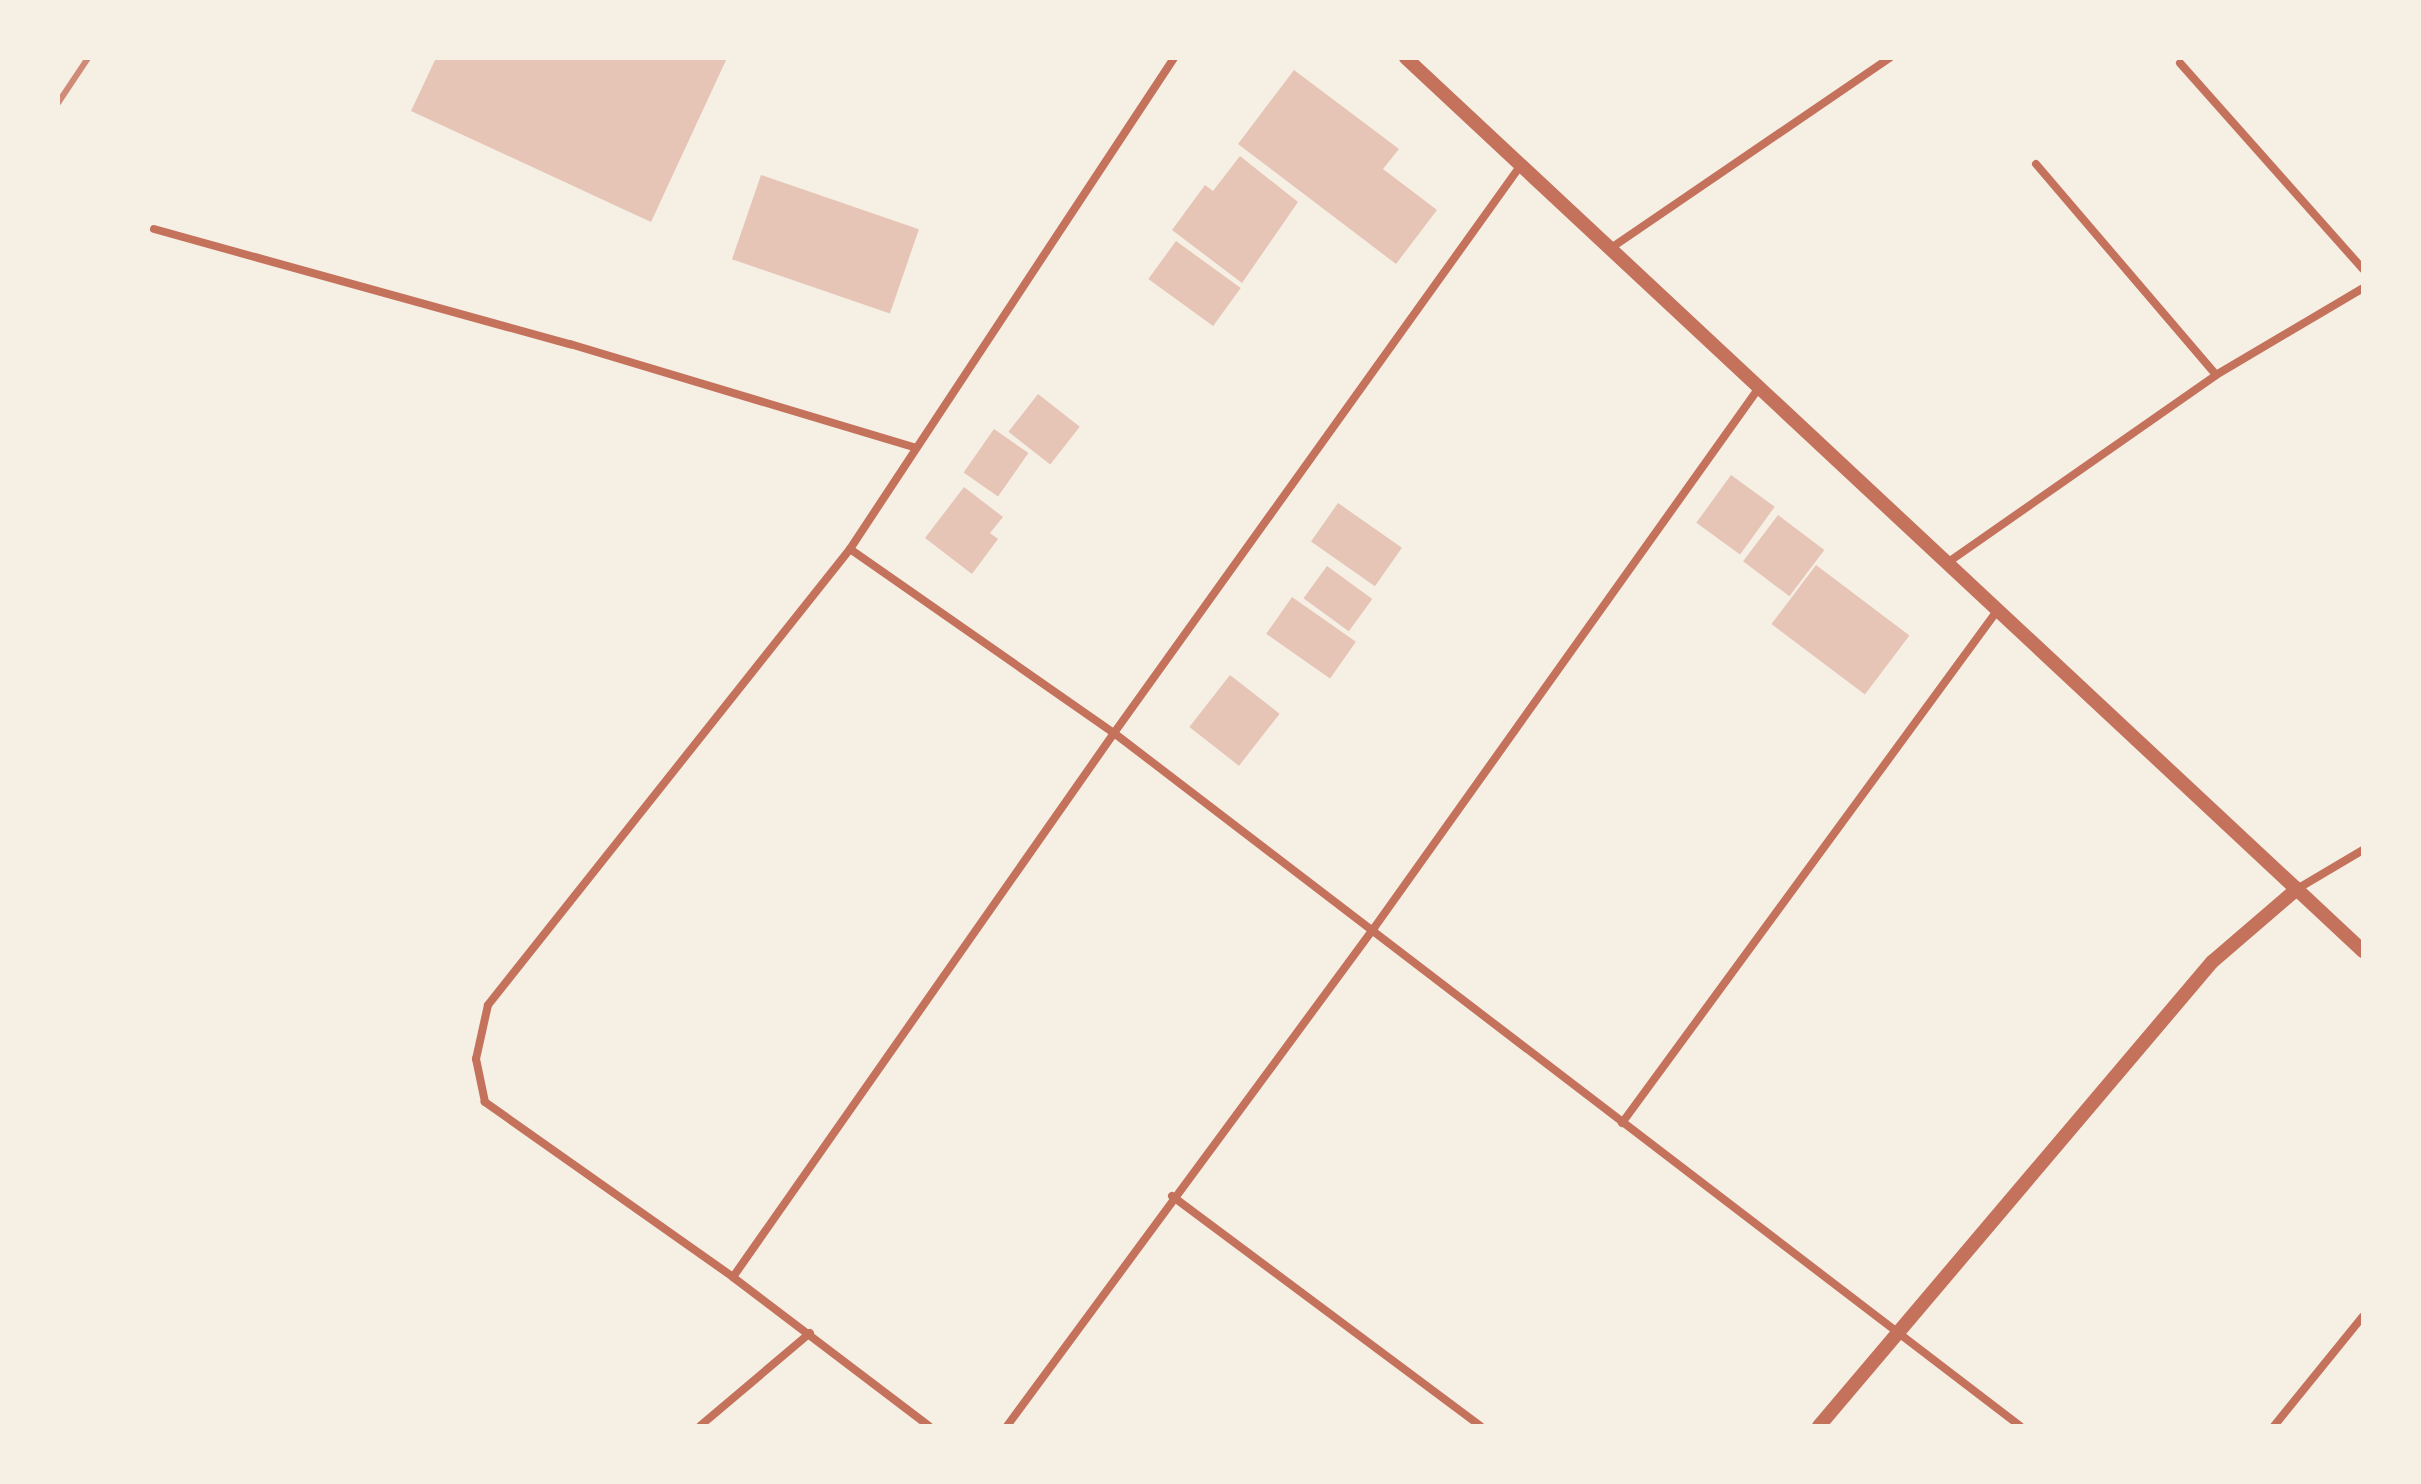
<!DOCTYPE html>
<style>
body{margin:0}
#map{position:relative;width:2421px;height:1484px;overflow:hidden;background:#f6efe4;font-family:"DM Sans",sans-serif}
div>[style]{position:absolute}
.building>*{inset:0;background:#e6c5b7;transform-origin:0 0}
.minor>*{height:8px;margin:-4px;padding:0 4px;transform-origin:4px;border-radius:4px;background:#c5725c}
.tertiary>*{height:14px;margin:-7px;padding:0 7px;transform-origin:7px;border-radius:7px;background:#c5725c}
.rail>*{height:6px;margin:-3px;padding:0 3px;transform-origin:3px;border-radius:3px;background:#cf8b77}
span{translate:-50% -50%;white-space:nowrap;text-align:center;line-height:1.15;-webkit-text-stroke:6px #f6efe4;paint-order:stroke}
.frame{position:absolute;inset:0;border:60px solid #f6efe4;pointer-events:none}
</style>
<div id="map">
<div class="building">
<i style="clip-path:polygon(436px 58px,727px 58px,651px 222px,411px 111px)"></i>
<i style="clip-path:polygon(1294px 70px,1399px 149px,1383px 169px,1437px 210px,1396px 264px,1238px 144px)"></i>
<i style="clip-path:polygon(1240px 156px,1298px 202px,1242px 283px,1172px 230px,1205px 185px,1213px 191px)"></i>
<i style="left:761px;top:175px;width:167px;height:89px;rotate:19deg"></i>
<i style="left:1176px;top:241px;width:80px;height:47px;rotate:36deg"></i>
<i style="left:1038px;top:394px;width:53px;height:48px;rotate:38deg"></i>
<i style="left:994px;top:429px;width:42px;height:53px;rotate:35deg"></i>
<i style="left:1731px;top:475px;width:54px;height:59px;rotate:36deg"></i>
<i style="clip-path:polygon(964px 487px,1003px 517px,990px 533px,998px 539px,972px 574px,925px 538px)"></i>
<i style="left:1338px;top:503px;width:78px;height:47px;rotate:35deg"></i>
<i style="left:1778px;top:515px;width:58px;height:58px;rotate:37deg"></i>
<i style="left:1816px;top:565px;width:117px;height:74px;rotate:37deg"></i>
<i style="left:1327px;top:566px;width:56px;height:40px;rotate:36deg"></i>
<i style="left:1292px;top:597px;width:78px;height:45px;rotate:35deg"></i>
<i style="left:1230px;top:675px;width:63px;height:66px;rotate:38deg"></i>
</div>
<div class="minor">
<i style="left:2180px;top:63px;width:276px;rotate:48.4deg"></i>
<i style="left:2036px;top:164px;width:277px;rotate:49.5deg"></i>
<i style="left:154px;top:229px;width:432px;rotate:15.5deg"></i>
<i style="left:570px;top:344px;width:361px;rotate:16.7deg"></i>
<i style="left:1611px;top:248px;width:338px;rotate:-34.3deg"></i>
<i style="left:850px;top:549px;width:322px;rotate:34.9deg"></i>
<i style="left:1114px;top:733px;width:1141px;rotate:37.41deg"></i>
<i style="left:1947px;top:563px;width:328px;rotate:-34.9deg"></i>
<i style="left:2216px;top:375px;width:171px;rotate:-30.6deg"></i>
<i style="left:2297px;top:889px;width:77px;rotate:-30.6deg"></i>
<i style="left:1622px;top:1123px;width:635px;rotate:-53.78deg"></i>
<i style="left:1172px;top:1196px;width:385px;rotate:36.7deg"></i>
<i style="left:733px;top:1277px;width:664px;rotate:-54.99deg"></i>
<i style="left:1114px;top:733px;width:699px;rotate:-54.38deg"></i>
<i style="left:700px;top:1426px;width:144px;rotate:-40.2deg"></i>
<i style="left:929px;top:1426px;width:246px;rotate:-142.8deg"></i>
<i style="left:733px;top:1277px;width:304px;rotate:-144.8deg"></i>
<i style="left:485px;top:1102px;width:44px;rotate:-101.8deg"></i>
<i style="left:476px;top:1059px;width:55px;rotate:-77.5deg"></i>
<i style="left:488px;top:1005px;width:582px;rotate:-51.56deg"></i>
<i style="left:850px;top:549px;width:588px;rotate:-56.58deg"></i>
<i style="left:1007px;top:1426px;width:619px;rotate:-53.61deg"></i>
<i style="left:1374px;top:928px;width:662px;rotate:-54.53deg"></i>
<i style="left:2274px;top:1426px;width:141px;rotate:-51deg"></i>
</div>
<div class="tertiary">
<i style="left:1406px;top:58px;width:1309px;rotate:43.02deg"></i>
<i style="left:1819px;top:1426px;width:608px;rotate:-49.74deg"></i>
<i style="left:2212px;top:962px;width:112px;rotate:-40.7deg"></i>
</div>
<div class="rail">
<i style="left:58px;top:103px;width:54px;rotate:-56.3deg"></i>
</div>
<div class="frame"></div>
</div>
